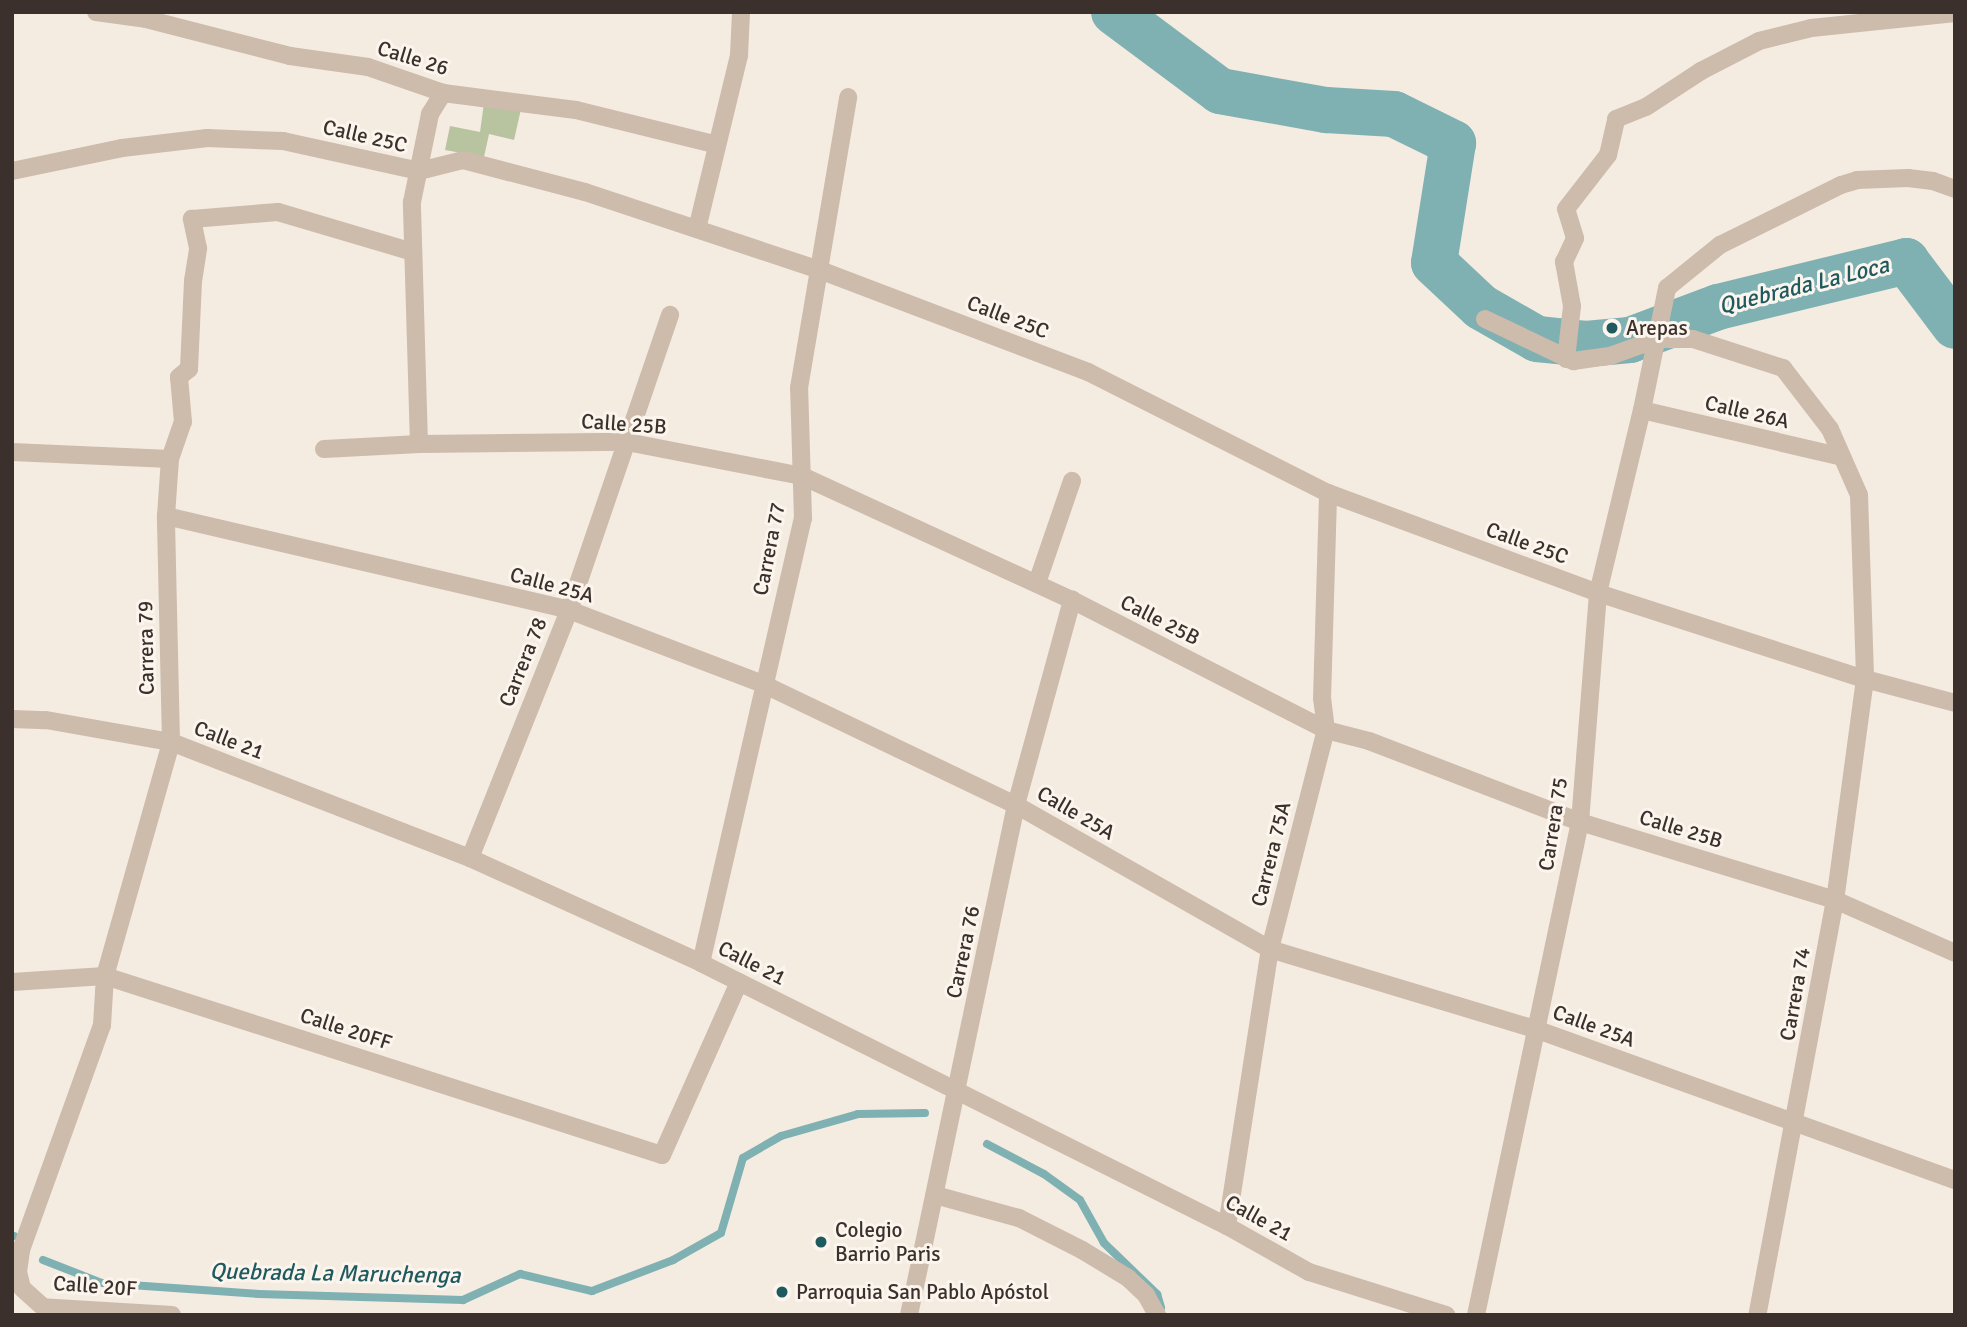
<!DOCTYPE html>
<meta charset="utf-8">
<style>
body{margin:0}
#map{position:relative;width:1967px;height:1327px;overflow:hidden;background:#f4ebe1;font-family:Signika,sans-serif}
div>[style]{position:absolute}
.green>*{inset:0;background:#b8c4a0}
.stream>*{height:8px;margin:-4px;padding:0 4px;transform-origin:4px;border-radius:4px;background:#7fb0b2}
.river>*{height:46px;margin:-23px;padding:0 23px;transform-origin:23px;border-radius:23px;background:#7fb0b2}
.minor>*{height:18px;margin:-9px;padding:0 9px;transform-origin:9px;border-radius:9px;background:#cdbbac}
.dots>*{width:19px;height:19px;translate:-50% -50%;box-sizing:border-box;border:4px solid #fbf5ee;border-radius:50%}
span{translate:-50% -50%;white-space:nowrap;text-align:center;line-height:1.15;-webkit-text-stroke:6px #fbf5ee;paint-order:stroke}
.street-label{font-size:21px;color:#3b302b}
.poi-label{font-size:21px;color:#3b302b}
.left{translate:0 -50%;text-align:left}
.water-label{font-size:23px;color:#1f5a5e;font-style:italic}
.frame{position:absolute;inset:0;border:14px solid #3b302b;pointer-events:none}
</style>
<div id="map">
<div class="green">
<i style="clip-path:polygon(484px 103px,521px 109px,514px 140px,489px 134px,484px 157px,445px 150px,450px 126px,480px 132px)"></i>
</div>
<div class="stream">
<i style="left:987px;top:1144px;width:64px;rotate:27.8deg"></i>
<i style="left:1044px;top:1174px;width:44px;rotate:35.8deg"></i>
<i style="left:1080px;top:1200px;width:49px;rotate:60.8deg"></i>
<i style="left:1104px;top:1243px;width:74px;rotate:43.9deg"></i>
<i style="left:1157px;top:1294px;width:14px;rotate:73deg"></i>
<i style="left:12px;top:1236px;width:2px"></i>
<i style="left:43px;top:1260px;width:63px;rotate:21.3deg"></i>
<i style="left:102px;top:1283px;width:157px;rotate:4deg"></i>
<i style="left:259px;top:1294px;width:204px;rotate:1.7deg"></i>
<i style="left:463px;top:1300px;width:63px;rotate:-24.5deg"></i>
<i style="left:520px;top:1274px;width:74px;rotate:13.3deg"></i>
<i style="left:592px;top:1291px;width:87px;rotate:-20.9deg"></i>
<i style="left:673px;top:1260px;width:55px;rotate:-29.4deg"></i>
<i style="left:721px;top:1233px;width:78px;rotate:-73.7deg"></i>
<i style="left:743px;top:1158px;width:44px;rotate:-30.1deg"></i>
<i style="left:781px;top:1136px;width:80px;rotate:-15.9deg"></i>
<i style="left:858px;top:1114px;width:67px;rotate:-0.9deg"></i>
</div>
<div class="river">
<i style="left:1114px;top:12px;width:132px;rotate:36.7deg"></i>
<i style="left:1220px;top:91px;width:108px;rotate:10.2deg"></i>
<i style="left:1326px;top:110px;width:68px;rotate:3.4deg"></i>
<i style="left:1394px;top:114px;width:66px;rotate:26.2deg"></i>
<i style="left:1453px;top:143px;width:121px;rotate:99deg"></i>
<i style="left:1434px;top:263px;width:64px;rotate:43.1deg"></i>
<i style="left:1481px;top:307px;width:64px;rotate:29.7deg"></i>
<i style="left:1537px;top:339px;width:49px;rotate:5.8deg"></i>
<i style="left:1586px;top:344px;width:44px;rotate:-5.2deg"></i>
<i style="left:1630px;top:340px;width:94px;rotate:-20.6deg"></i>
<i style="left:1718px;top:307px;width:194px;rotate:-13.7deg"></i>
<i style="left:1906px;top:261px;width:81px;rotate:53deg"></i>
</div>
<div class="minor">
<i style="left:96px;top:12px;width:50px;rotate:8deg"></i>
<i style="left:146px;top:19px;width:149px;rotate:14.4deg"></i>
<i style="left:290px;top:56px;width:79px;rotate:8deg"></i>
<i style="left:368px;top:67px;width:79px;rotate:19.1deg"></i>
<i style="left:443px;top:93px;width:134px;rotate:7.3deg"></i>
<i style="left:576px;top:110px;width:145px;rotate:13.9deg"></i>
<i style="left:12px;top:171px;width:112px;rotate:-11.8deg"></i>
<i style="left:122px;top:148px;width:86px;rotate:-6.7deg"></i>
<i style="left:207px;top:138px;width:76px;rotate:2.3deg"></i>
<i style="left:283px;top:141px;width:139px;rotate:12.4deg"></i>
<i style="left:419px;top:171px;width:45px;rotate:-14deg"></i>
<i style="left:463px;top:160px;width:126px;rotate:14.7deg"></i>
<i style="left:585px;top:192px;width:244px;rotate:18.4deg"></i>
<i style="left:817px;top:269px;width:290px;rotate:20.8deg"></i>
<i style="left:1088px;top:372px;width:269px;rotate:26.8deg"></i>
<i style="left:1328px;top:493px;width:288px;rotate:20.3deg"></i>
<i style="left:1598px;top:593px;width:281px;rotate:17.9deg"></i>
<i style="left:1865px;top:679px;width:93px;rotate:14.9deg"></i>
<i style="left:697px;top:229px;width:179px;rotate:-76.4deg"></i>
<i style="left:739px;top:55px;width:43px;rotate:-87.3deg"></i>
<i style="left:1485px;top:319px;width:98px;rotate:25.5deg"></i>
<i style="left:1573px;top:361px;width:37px;rotate:-8deg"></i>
<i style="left:1610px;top:356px;width:50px;rotate:-19.9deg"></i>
<i style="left:1657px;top:339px;width:36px"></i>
<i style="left:1693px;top:339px;width:95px;rotate:17.9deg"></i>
<i style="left:1783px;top:368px;width:77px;rotate:52.4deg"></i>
<i style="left:1830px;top:429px;width:72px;rotate:66.3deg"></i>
<i style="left:1859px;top:495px;width:184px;rotate:88.1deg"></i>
<i style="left:1865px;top:679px;width:223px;rotate:97.7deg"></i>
<i style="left:1835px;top:900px;width:422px;rotate:100.6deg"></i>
<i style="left:1566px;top:359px;width:53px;rotate:-83.5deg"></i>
<i style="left:1572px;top:306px;width:45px;rotate:-100.3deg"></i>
<i style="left:1564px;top:262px;width:26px;rotate:-65deg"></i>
<i style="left:1575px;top:238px;width:30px;rotate:-107deg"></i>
<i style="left:1566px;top:209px;width:68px;rotate:-52.1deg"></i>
<i style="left:1608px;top:155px;width:37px;rotate:-77deg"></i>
<i style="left:1616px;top:119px;width:32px;rotate:-22deg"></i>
<i style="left:1646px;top:107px;width:66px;rotate:-33.2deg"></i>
<i style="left:1701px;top:71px;width:65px;rotate:-27.3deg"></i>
<i style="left:1759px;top:41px;width:54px;rotate:-14deg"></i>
<i style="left:1811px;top:28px;width:145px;rotate:-5.9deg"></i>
<i style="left:1642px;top:410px;width:205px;rotate:13.2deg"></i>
<i style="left:419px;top:444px;width:242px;rotate:-91.7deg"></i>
<i style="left:412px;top:202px;width:90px;rotate:-78.4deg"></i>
<i style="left:430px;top:114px;width:25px;rotate:-58deg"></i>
<i style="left:324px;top:449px;width:95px;rotate:-3deg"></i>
<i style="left:419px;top:444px;width:208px;rotate:-0.6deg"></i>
<i style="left:627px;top:442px;width:178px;rotate:11deg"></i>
<i style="left:802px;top:476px;width:297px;rotate:24.7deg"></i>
<i style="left:1072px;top:600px;width:285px;rotate:27.1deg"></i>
<i style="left:1326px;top:730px;width:44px;rotate:14.3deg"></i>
<i style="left:1369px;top:741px;width:226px;rotate:21deg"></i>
<i style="left:1580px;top:822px;width:267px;rotate:17deg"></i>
<i style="left:1835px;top:900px;width:131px;rotate:23.8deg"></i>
<i style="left:12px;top:452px;width:158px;rotate:2.5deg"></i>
<i style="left:166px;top:516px;width:414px;rotate:13.1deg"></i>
<i style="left:569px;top:610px;width:208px;rotate:20.9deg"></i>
<i style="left:763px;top:684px;width:280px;rotate:25.6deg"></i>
<i style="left:1016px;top:805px;width:292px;rotate:29.6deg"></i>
<i style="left:1270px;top:949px;width:277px;rotate:16.8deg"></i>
<i style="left:1535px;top:1029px;width:446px;rotate:19.8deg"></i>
<i style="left:1037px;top:583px;width:108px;rotate:-71.1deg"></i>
<i style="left:12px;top:719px;width:34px;rotate:2deg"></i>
<i style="left:46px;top:720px;width:127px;rotate:10deg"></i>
<i style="left:171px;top:742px;width:321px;rotate:21.2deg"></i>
<i style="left:470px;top:858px;width:254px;rotate:24.4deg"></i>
<i style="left:701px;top:963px;width:588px;rotate:26.57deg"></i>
<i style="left:1227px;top:1226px;width:94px;rotate:29.3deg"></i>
<i style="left:1309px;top:1272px;width:144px;rotate:17.4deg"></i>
<i style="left:470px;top:858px;width:267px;rotate:-68.2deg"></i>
<i style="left:569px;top:610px;width:312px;rotate:-71.1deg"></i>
<i style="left:701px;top:963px;width:456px;rotate:-77.1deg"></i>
<i style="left:803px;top:519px;width:131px;rotate:-91.7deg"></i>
<i style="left:799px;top:388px;width:295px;rotate:-80.4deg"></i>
<i style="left:12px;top:982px;width:93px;rotate:-3.7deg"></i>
<i style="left:105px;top:976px;width:585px;rotate:17.82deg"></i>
<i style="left:662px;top:1155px;width:189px;rotate:-66deg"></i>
<i style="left:935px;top:1195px;width:87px;rotate:15.3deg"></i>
<i style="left:1019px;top:1218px;width:71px;rotate:26.9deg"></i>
<i style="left:1082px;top:1250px;width:54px;rotate:31.3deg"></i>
<i style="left:1128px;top:1278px;width:25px;rotate:43deg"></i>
<i style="left:1146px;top:1295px;width:23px;rotate:61deg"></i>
<i style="left:1227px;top:1226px;width:280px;rotate:-81.2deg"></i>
<i style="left:1270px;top:949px;width:226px;rotate:-75.7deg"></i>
<i style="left:1326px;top:730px;width:31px;rotate:-97deg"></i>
<i style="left:1322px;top:699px;width:206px;rotate:-88.3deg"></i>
<i style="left:172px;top:1315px;width:129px;rotate:-176.5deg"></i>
<i style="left:43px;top:1307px;width:28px;rotate:-138deg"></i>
<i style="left:22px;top:1288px;width:16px;rotate:-104deg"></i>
<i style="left:18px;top:1272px;width:22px;rotate:-82deg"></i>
<i style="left:21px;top:1250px;width:239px;rotate:-70.2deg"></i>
<i style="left:102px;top:1025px;width:49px;rotate:-86.5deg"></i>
<i style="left:105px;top:976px;width:243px;rotate:-74.2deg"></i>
<i style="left:171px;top:742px;width:226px;rotate:-91.3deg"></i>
<i style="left:166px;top:516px;width:57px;rotate:-86deg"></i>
<i style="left:170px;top:459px;width:39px;rotate:-71deg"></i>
<i style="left:183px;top:422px;width:45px;rotate:-95.1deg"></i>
<i style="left:179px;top:377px;width:13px;rotate:-39deg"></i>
<i style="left:189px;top:369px;width:88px;rotate:-87.4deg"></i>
<i style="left:193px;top:281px;width:33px;rotate:-81deg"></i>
<i style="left:198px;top:248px;width:30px;rotate:-102deg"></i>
<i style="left:192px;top:219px;width:86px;rotate:-4.7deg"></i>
<i style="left:278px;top:212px;width:141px;rotate:16.5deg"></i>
<i style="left:909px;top:1315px;width:521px;rotate:-78.15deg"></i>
<i style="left:1016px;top:805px;width:213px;rotate:-74.7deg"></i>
<i style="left:1476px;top:1315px;width:504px;rotate:-78.09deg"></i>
<i style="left:1580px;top:822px;width:230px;rotate:-85.5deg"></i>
<i style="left:1598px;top:593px;width:188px;rotate:-76.5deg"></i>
<i style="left:1642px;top:410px;width:125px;rotate:-78.4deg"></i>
<i style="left:1667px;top:288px;width:68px;rotate:-39.1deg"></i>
<i style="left:1720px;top:245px;width:135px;rotate:-26.4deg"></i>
<i style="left:1841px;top:185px;width:17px;rotate:-17deg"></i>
<i style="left:1857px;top:180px;width:51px;rotate:-2.2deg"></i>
<i style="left:1908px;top:178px;width:25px;rotate:7deg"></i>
<i style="left:1933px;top:181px;width:23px;rotate:20deg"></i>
</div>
<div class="dots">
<i style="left:1612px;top:328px;background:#1f5a5e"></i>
<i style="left:821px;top:1242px;background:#1f5a5e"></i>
<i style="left:782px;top:1292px;background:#1f5a5e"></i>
</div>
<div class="street-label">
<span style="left:413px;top:58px;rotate:17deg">Calle 26</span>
<span style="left:365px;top:136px;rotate:13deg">Calle 25C</span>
<span style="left:1008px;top:317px;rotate:21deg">Calle 25C</span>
<span style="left:1747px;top:412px;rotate:13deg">Calle 26A</span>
<span style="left:624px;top:424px;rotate:4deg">Calle 25B</span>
<span style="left:1527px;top:543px;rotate:20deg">Calle 25C</span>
<span style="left:769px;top:549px;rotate:-79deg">Carrera 77</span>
<span style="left:552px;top:585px;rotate:15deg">Calle 25A</span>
<span style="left:1160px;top:620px;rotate:27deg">Calle 25B</span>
<span style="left:146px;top:648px;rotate:-91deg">Carrera 79</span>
<span style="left:523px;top:662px;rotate:-68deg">Carrera 78</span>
<span style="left:229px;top:740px;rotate:21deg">Calle 21</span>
<span style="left:1076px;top:813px;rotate:30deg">Calle 25A</span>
<span style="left:1553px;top:824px;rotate:-81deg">Carrera 75</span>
<span style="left:1681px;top:829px;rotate:17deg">Calle 25B</span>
<span style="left:1271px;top:854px;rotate:-76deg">Carrera 75A</span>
<span style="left:963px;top:952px;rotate:-78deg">Carrera 76</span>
<span style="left:752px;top:963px;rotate:27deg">Calle 21</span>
<span style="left:1795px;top:994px;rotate:-80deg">Carrera 74</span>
<span style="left:1594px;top:1026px;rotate:20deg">Calle 25A</span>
<span style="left:346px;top:1029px;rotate:18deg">Calle 20FF</span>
<span style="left:1259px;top:1218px;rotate:29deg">Calle 21</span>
<span style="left:95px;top:1286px;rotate:4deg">Calle 20F</span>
</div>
<div class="poi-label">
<span class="left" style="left:1626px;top:328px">Arepas</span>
<span class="left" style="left:835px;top:1242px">Colegio<br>Barrio Paris</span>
<span class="left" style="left:796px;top:1292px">Parroquia San Pablo Apóstol</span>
</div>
<div class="water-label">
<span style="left:1804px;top:286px;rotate:-14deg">Quebrada La Loca</span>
<span style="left:335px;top:1274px;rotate:1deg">Quebrada La Maruchenga</span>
</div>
<div class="frame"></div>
</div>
